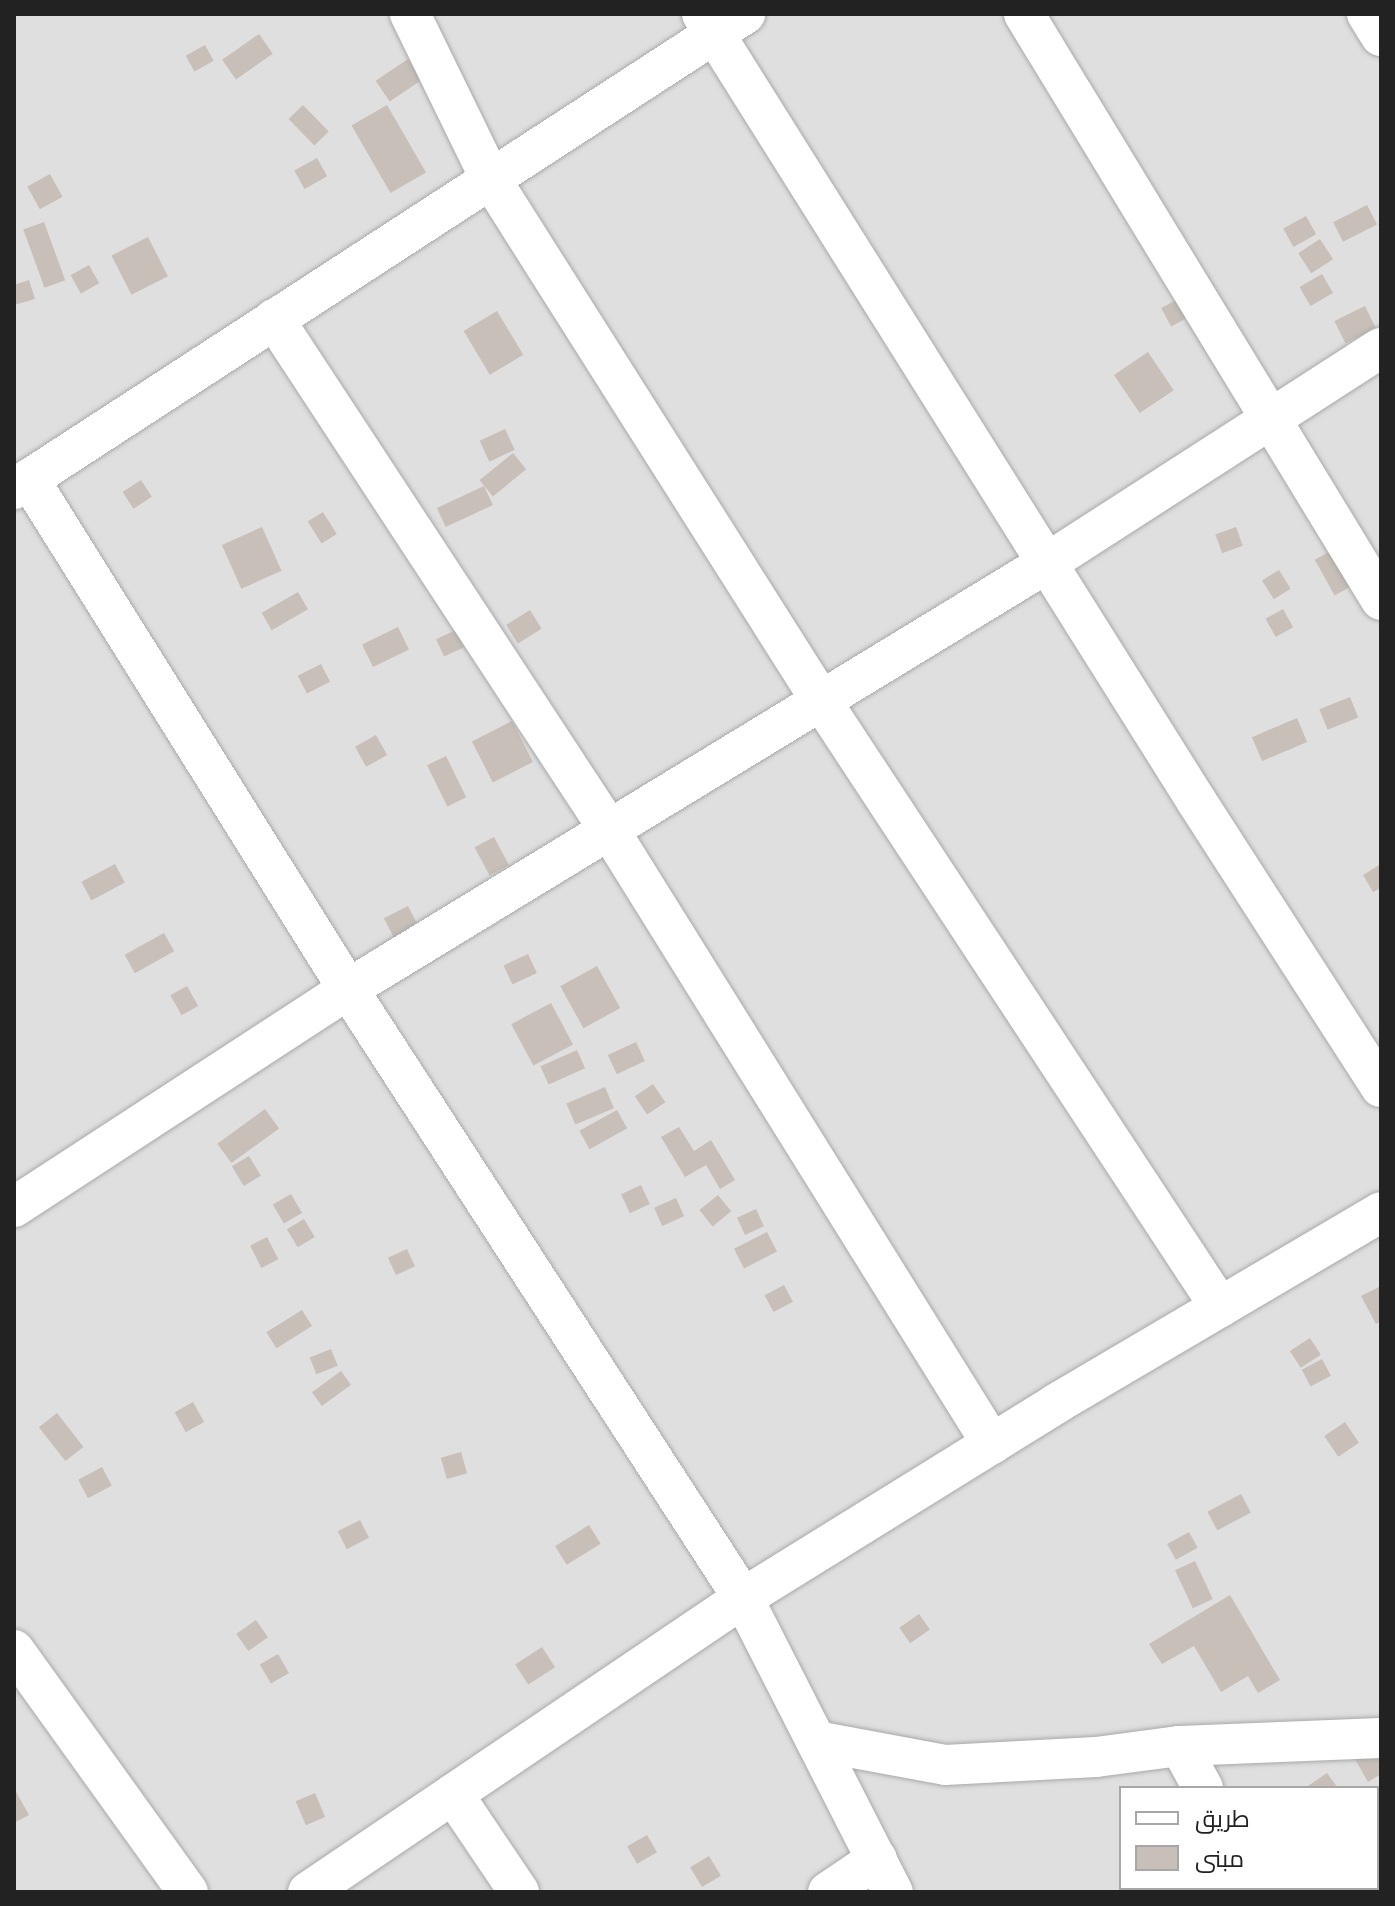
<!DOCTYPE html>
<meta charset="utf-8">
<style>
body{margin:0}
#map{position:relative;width:1395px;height:1906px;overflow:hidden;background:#f2efe9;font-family:"Source Sans 3",Cairo,sans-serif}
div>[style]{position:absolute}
.residential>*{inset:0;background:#e0dfdf}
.building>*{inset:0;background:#c7bfb8;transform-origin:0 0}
.roads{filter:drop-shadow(0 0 2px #a9a9a9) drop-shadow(0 0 2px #a9a9a9)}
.minor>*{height:40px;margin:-20px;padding:0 20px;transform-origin:20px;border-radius:20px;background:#fff}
span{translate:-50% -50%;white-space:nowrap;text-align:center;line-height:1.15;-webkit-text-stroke:7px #fff;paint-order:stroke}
.frame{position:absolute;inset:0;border:16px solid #222;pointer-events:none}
.legend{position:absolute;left:1119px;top:1786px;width:260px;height:104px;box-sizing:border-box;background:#fff;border:2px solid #a7a7a7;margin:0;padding:10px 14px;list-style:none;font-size:24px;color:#222}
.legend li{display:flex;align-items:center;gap:16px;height:40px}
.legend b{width:40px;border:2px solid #a7a7a7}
</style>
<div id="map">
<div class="residential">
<i style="clip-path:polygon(evenodd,14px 14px,1381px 14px,1381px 1892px,14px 1892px,14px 14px,1121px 1788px,1377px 1788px,1377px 1888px,1121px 1888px,1121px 1788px)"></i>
</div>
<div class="building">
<i style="left:259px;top:34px;width:24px;height:45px;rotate:55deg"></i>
<i style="left:205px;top:45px;width:18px;height:22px;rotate:61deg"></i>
<i style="left:408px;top:59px;width:25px;height:39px;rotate:56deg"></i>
<i style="left:303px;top:105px;width:37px;height:20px;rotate:46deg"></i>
<i style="left:387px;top:105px;width:78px;height:41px;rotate:60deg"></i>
<i style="left:317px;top:158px;width:21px;height:26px;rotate:61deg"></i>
<i style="left:50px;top:174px;width:26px;height:26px;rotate:61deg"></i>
<i style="left:1367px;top:205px;width:22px;height:38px;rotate:63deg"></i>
<i style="left:1306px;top:216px;width:21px;height:26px;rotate:61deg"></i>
<i style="left:44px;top:222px;width:62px;height:22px;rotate:70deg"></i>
<i style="left:148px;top:237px;width:44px;height:41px;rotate:63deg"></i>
<i style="left:1320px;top:239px;width:24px;height:26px;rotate:57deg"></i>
<i style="left:89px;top:265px;width:21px;height:21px;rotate:61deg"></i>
<i style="left:1322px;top:274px;width:22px;height:26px;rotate:60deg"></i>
<i style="clip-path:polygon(29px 280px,35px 299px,14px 305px,14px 285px)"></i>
<i style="left:1178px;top:299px;width:21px;height:19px;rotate:62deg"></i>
<i style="left:1365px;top:306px;width:25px;height:34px;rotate:64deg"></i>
<i style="left:497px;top:311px;width:51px;height:39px;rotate:59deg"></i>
<i style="left:1148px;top:352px;width:46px;height:41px;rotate:56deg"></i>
<i style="left:505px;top:429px;width:23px;height:28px;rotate:65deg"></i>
<i style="left:513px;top:453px;width:21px;height:43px;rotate:51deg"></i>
<i style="left:141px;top:480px;width:20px;height:22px;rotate:57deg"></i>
<i style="left:484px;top:486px;width:21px;height:52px;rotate:65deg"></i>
<i style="left:323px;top:512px;width:26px;height:18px;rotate:58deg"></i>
<i style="left:262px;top:527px;width:48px;height:44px;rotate:66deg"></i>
<i style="left:1236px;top:527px;width:20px;height:22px;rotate:70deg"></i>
<i style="left:1334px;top:549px;width:41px;height:22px;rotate:61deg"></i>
<i style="left:1279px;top:570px;width:22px;height:20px;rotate:58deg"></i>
<i style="left:298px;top:592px;width:20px;height:42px;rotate:60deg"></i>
<i style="left:1283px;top:609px;width:21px;height:20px;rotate:61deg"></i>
<i style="left:530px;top:610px;width:22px;height:28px;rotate:58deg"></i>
<i style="left:398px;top:627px;width:25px;height:40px;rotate:64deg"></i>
<i style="left:456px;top:630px;width:19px;height:22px;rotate:65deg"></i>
<i style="left:321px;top:664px;width:20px;height:26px;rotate:63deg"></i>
<i style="left:1350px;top:697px;width:22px;height:33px;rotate:68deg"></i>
<i style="left:1297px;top:718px;width:26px;height:49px;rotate:67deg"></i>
<i style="left:512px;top:721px;width:46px;height:45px;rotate:63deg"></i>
<i style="left:376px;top:735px;width:23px;height:24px;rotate:61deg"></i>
<i style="left:446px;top:756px;width:46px;height:21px;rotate:64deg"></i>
<i style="left:494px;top:837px;width:32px;height:22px;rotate:62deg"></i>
<i style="left:115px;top:864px;width:21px;height:38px;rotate:62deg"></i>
<i style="clip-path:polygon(1381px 864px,1381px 888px,1373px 892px,1363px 875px)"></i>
<i style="left:408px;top:906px;width:22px;height:27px;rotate:63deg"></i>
<i style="left:164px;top:933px;width:21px;height:45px;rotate:61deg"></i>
<i style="left:528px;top:954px;width:21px;height:27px;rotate:65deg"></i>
<i style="left:597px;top:966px;width:48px;height:42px;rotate:61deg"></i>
<i style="left:187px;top:986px;width:23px;height:19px;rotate:61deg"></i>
<i style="left:551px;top:1003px;width:47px;height:45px;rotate:62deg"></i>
<i style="left:636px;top:1042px;width:21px;height:31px;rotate:65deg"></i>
<i style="left:577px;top:1050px;width:20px;height:40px;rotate:66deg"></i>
<i style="left:653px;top:1084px;width:22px;height:22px;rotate:56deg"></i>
<i style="left:605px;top:1087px;width:23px;height:42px;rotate:67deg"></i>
<i style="left:265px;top:1109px;width:24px;height:59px;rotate:54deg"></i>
<i style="left:617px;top:1110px;width:21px;height:43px;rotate:61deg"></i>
<i style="clip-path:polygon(679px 1127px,694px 1151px,711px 1140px,735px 1180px,720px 1189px,706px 1165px,685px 1177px,661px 1137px)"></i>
<i style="left:249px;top:1156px;width:23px;height:20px;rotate:59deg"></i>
<i style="left:641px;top:1185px;width:21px;height:22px;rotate:65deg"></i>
<i style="left:291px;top:1194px;width:22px;height:21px;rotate:60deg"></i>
<i style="left:718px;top:1195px;width:21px;height:24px;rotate:51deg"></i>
<i style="left:676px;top:1198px;width:20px;height:24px;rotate:66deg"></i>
<i style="left:756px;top:1209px;width:19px;height:21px;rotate:65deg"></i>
<i style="left:304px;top:1219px;width:21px;height:20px;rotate:59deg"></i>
<i style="left:767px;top:1232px;width:22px;height:37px;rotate:63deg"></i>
<i style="left:267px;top:1237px;width:25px;height:19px;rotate:63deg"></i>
<i style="left:407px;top:1249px;width:19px;height:21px;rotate:65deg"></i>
<i style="left:784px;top:1285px;width:19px;height:22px;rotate:62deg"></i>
<i style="clip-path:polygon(1381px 1286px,1381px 1321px,1376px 1324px,1361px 1296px)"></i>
<i style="left:302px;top:1310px;width:19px;height:42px;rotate:58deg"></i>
<i style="left:1310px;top:1338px;width:20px;height:24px;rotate:57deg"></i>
<i style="left:331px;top:1349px;width:18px;height:23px;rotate:68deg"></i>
<i style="left:1322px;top:1359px;width:19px;height:23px;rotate:62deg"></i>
<i style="left:341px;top:1371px;width:17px;height:36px;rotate:54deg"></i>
<i style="left:193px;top:1402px;width:23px;height:21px;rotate:61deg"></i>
<i style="left:57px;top:1413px;width:43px;height:23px;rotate:52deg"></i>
<i style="left:1345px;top:1422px;width:25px;height:25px;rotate:56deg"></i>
<i style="left:461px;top:1452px;width:22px;height:21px;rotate:74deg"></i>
<i style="left:102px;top:1467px;width:21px;height:27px;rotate:62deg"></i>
<i style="left:1241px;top:1494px;width:21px;height:38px;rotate:62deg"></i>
<i style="left:360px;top:1520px;width:20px;height:25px;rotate:63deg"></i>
<i style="left:589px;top:1525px;width:22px;height:40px;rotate:58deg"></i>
<i style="left:1189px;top:1532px;width:18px;height:25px;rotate:61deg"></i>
<i style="left:1195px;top:1561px;width:42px;height:22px;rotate:65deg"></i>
<i style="clip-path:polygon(1230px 1595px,1280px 1680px,1258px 1693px,1248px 1676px,1221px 1692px,1194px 1646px,1162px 1664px,1149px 1644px)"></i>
<i style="left:919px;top:1614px;width:19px;height:24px;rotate:55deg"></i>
<i style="left:256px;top:1620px;width:21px;height:24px;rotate:55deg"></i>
<i style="left:542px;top:1647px;width:24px;height:32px;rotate:57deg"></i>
<i style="left:278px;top:1654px;width:22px;height:21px;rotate:60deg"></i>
<i style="clip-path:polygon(1364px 1736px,1381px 1764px,1381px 1774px,1368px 1782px,1347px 1745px)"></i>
<i style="clip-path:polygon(1327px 1773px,1338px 1788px,1310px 1788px,1308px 1786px)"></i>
<i style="clip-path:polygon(14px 1788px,29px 1815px,14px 1823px)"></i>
<i style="left:315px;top:1793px;width:26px;height:21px;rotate:67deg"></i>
<i style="left:647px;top:1835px;width:20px;height:23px;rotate:60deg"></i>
<i style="left:709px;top:1856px;width:23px;height:22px;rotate:59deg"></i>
</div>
<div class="roads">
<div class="minor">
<i style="left:410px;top:14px;width:182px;rotate:64deg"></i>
<i style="left:490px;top:178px;width:617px;rotate:57.65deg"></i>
<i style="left:820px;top:699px;width:728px;rotate:56.66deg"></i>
<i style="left:702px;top:14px;width:931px;rotate:57.86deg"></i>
<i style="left:1197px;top:802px;width:339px;rotate:57.2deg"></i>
<i style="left:1024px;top:14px;width:686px;rotate:58.65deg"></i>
<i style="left:1367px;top:14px;width:26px;rotate:58deg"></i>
<i style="left:274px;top:319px;width:609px;rotate:56.73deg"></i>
<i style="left:608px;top:828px;width:726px;rotate:58.06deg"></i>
<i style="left:29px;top:479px;width:602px;rotate:57.97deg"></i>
<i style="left:348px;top:989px;width:726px;rotate:57.03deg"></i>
<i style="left:743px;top:1598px;width:330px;rotate:63deg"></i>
<i style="left:14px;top:489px;width:872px;rotate:-33.02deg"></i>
<i style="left:14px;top:1207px;width:399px;rotate:-33.1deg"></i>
<i style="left:348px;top:989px;width:819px;rotate:-31.36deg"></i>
<i style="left:1047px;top:563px;width:397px;rotate:-32.8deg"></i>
<i style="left:14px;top:1650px;width:298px;rotate:54.3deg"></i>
<i style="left:816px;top:1741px;width:131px;rotate:10.5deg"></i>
<i style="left:945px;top:1765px;width:151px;rotate:-3deg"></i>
<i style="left:1096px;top:1757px;width:85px;rotate:-7.5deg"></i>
<i style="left:1180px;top:1746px;width:201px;rotate:-2.3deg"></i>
<i style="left:1180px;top:1746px;width:48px;rotate:61.3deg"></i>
<i style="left:453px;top:1794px;width:118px;rotate:56deg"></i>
<i style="left:1260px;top:1888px;width:4px;rotate:63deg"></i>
<i style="left:1377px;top:1888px;width:16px;rotate:-75deg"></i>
<i style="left:308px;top:1892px;width:525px;rotate:-34.05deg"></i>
<i style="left:743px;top:1598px;width:370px;rotate:-31.8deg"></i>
<i style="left:1057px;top:1403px;width:376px;rotate:-30.5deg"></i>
<i style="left:828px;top:1892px;width:59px;rotate:-34deg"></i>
</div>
</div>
<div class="frame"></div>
<ul class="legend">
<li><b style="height:10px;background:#fff"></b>طريق</li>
<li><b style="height:22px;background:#c7bfb8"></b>مبنى</li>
</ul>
</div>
